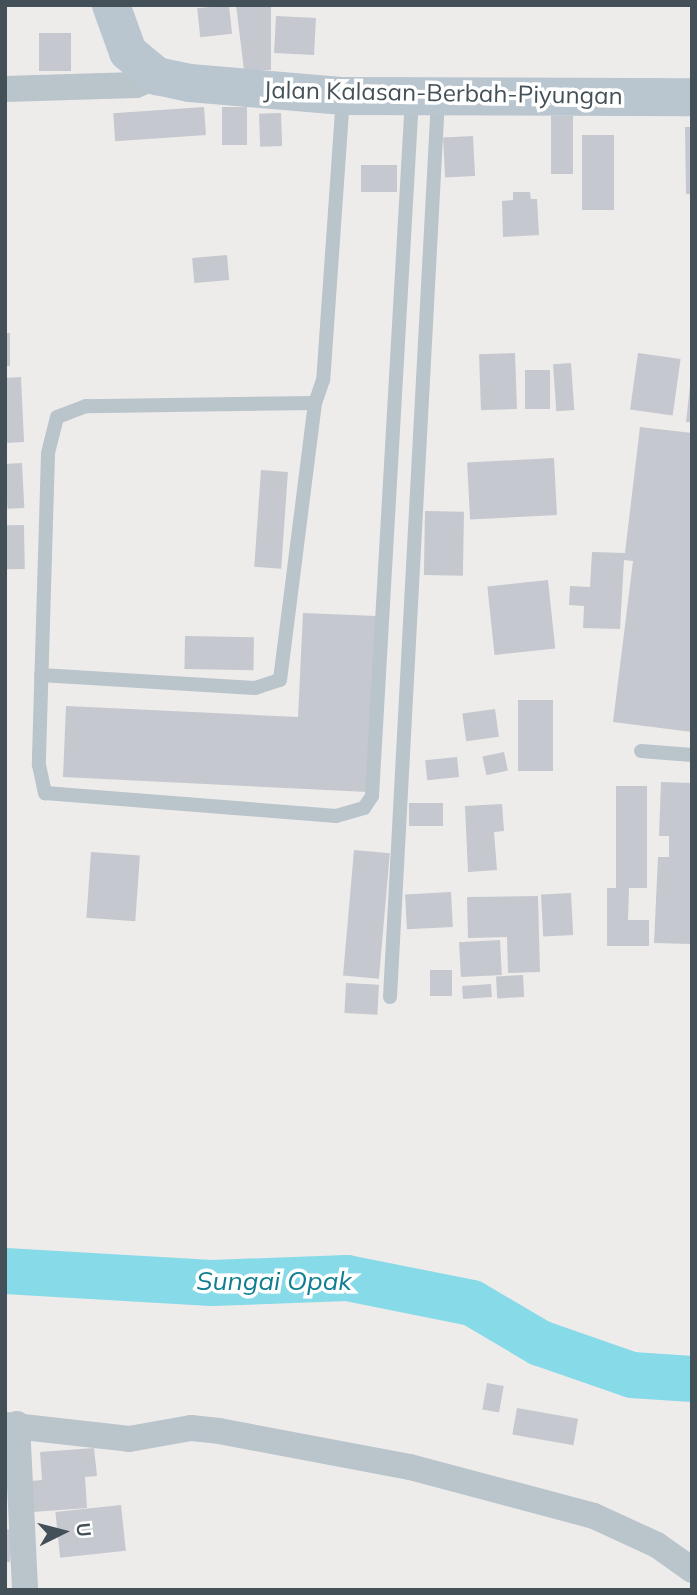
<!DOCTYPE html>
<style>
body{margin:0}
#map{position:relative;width:697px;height:1595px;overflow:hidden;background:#eeebeb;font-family:Mulish,sans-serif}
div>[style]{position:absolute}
.river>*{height:46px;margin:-23px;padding:0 23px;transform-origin:23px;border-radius:23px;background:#87dae8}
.building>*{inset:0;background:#c5c8ce;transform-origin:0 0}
.lane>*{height:14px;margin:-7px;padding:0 7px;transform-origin:7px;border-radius:7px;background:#b9c4cb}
.street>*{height:26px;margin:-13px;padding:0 13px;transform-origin:13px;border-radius:13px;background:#b9c4cb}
.secondary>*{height:38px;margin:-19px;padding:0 19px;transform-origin:19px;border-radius:19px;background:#b9c5cf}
span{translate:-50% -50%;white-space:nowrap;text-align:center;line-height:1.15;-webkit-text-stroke:7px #fff;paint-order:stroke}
.street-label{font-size:24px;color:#445058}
.water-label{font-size:26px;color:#107e91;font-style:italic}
.frame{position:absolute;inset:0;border:7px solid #445058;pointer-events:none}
.north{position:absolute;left:28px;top:1497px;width:70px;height:70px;-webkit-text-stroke:5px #fff;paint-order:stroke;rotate:84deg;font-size:19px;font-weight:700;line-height:28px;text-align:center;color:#445058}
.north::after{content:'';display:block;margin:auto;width:24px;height:32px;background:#445058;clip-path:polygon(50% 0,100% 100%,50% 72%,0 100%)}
</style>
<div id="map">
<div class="river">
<i style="left:5px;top:1271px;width:207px;rotate:3.3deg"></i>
<i style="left:212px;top:1283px;width:135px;rotate:-2.1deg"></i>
<i style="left:347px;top:1278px;width:127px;rotate:11.3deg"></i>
<i style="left:472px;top:1303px;width:79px;rotate:30.5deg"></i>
<i style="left:540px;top:1343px;width:97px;rotate:19.2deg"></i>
<i style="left:632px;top:1375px;width:60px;rotate:3.8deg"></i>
</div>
<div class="building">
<i style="left:229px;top:5px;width:29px;height:32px;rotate:84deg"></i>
<i style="clip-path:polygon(236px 5px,271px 5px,271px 70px,244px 70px)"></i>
<i style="left:276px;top:16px;width:40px;height:37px;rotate:3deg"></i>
<i style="left:39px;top:33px;width:32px;height:38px"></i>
<i style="left:204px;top:107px;width:28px;height:91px;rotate:86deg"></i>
<i style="left:222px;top:107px;width:25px;height:38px"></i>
<i style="left:281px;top:113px;width:33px;height:22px;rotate:88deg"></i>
<i style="left:551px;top:116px;width:22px;height:58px"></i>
<i style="clip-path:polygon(685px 127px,692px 127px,692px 194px,686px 194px)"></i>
<i style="left:582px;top:135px;width:32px;height:75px"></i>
<i style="left:473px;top:136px;width:40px;height:30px;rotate:87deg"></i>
<i style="left:397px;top:165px;width:27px;height:36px;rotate:90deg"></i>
<i style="clip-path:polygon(513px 192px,530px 192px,531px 199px,537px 199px,539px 235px,503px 237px,502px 201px,513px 200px)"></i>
<i style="left:227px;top:255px;width:25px;height:35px;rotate:85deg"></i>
<i style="left:5px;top:333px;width:5px;height:33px"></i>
<i style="left:515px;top:353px;width:56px;height:36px;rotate:88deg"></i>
<i style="left:638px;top:353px;width:43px;height:57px;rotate:8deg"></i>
<i style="left:571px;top:363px;width:47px;height:18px;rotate:86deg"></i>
<i style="left:525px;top:370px;width:25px;height:39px"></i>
<i style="clip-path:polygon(21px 377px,24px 442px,5px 443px,5px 378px)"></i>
<i style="clip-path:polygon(690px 386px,692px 386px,692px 422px,686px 422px)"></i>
<i style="clip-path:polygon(640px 427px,692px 433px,692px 732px,613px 722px,633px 561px,624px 560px,620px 629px,583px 628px,584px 606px,569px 605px,570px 586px,590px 587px,592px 552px,625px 553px)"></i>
<i style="left:554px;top:458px;width:57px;height:87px;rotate:87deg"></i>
<i style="left:22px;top:463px;width:45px;height:17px;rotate:87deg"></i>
<i style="left:261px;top:470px;width:27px;height:97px;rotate:4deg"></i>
<i style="left:425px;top:511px;width:39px;height:64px;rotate:1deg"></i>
<i style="left:24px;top:525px;width:44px;height:19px;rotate:89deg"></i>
<i style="left:548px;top:580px;width:69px;height:61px;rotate:84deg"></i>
<i style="clip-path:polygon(303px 613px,377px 616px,368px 792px,63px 777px,66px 706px,298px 717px)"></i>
<i style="left:185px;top:636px;width:69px;height:33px;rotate:1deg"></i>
<i style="left:553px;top:700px;width:71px;height:35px;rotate:90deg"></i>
<i style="left:495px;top:709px;width:28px;height:33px;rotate:82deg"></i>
<i style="left:504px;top:752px;width:19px;height:22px;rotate:78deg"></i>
<i style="left:457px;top:757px;width:20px;height:32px;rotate:84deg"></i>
<i style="clip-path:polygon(661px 782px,692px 783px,692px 944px,654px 943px,658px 857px,669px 857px,669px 836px,659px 836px)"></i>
<i style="clip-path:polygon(616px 786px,647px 786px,647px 888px,629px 888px,628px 920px,649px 920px,649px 946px,607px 946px,607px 888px,616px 888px)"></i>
<i style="left:409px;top:803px;width:34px;height:23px"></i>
<i style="clip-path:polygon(502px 804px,504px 831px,494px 832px,497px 870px,468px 872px,465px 806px)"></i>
<i style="left:354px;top:850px;width:36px;height:126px;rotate:5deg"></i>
<i style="left:91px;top:852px;width:49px;height:66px;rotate:4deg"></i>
<i style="left:451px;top:892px;width:35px;height:46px;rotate:87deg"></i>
<i style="left:571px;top:893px;width:42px;height:30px;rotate:87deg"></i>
<i style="clip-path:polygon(538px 896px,540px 972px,508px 973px,507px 937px,468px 938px,467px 897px)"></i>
<i style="left:500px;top:940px;width:35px;height:41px;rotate:87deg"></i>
<i style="left:430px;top:970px;width:22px;height:26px"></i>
<i style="left:523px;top:975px;width:22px;height:27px;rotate:87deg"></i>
<i style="left:346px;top:983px;width:33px;height:30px;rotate:3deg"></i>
<i style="left:491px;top:984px;width:13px;height:29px;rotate:86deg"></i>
<i style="left:487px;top:1383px;width:17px;height:27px;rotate:10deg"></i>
<i style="left:517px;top:1408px;width:62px;height:27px;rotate:10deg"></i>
<i style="clip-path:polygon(94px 1448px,97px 1476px,85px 1477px,87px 1508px,33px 1512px,31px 1481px,42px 1480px,40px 1452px)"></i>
<i style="left:121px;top:1505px;width:46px;height:66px;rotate:84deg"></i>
<i style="clip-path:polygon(5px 1529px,13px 1530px,10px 1562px,5px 1562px)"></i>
</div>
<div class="lane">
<i style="left:343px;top:97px;width:284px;rotate:94deg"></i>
<i style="left:323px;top:380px;width:24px;rotate:109deg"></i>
<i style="left:315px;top:403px;width:229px;rotate:179.2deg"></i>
<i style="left:86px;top:406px;width:31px;rotate:159deg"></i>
<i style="left:57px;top:417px;width:38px;rotate:104deg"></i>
<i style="left:48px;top:454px;width:311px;rotate:91.7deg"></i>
<i style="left:39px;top:765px;width:29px;rotate:78deg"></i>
<i style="left:45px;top:793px;width:292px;rotate:4.5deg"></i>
<i style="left:336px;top:816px;width:29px;rotate:-16deg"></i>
<i style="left:364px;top:808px;width:14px;rotate:-56deg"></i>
<i style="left:372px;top:796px;width:700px;rotate:-86.72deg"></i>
<i style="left:41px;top:675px;width:214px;rotate:3.5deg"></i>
<i style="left:255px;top:688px;width:26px;rotate:-18deg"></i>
<i style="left:280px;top:680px;width:279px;rotate:-82.8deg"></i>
<i style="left:641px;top:751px;width:51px;rotate:4.5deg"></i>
<i style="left:390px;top:997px;width:900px;rotate:-86.94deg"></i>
</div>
<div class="street">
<i style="left:5px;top:89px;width:131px;rotate:-1.7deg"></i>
<i style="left:136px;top:85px;width:23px;rotate:-23deg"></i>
<i style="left:17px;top:1424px;width:166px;rotate:87.2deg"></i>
<i style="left:5px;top:1425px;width:125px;rotate:6.4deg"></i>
<i style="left:129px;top:1439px;width:63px;rotate:-10.1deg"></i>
<i style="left:191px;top:1428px;width:28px;rotate:6deg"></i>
<i style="left:219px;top:1431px;width:194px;rotate:10.7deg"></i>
<i style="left:410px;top:1467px;width:190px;rotate:14.9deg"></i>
<i style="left:594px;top:1516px;width:69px;rotate:24.7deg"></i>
<i style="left:657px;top:1545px;width:43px;rotate:35.5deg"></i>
</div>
<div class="secondary">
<i style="left:111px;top:5px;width:50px;rotate:70.1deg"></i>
<i style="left:128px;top:52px;width:38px;rotate:40deg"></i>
<i style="left:157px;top:76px;width:34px;rotate:12deg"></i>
<i style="left:190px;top:83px;width:154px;rotate:4.9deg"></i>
<i style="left:343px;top:96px;width:349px;rotate:0.2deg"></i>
</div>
<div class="street-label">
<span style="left:443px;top:93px;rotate:1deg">Jalan Kalasan-Berbah-Piyungan</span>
</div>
<div class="water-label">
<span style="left:274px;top:1281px">Sungai Opak</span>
</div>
<div class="frame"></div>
<div class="north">U</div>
</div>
